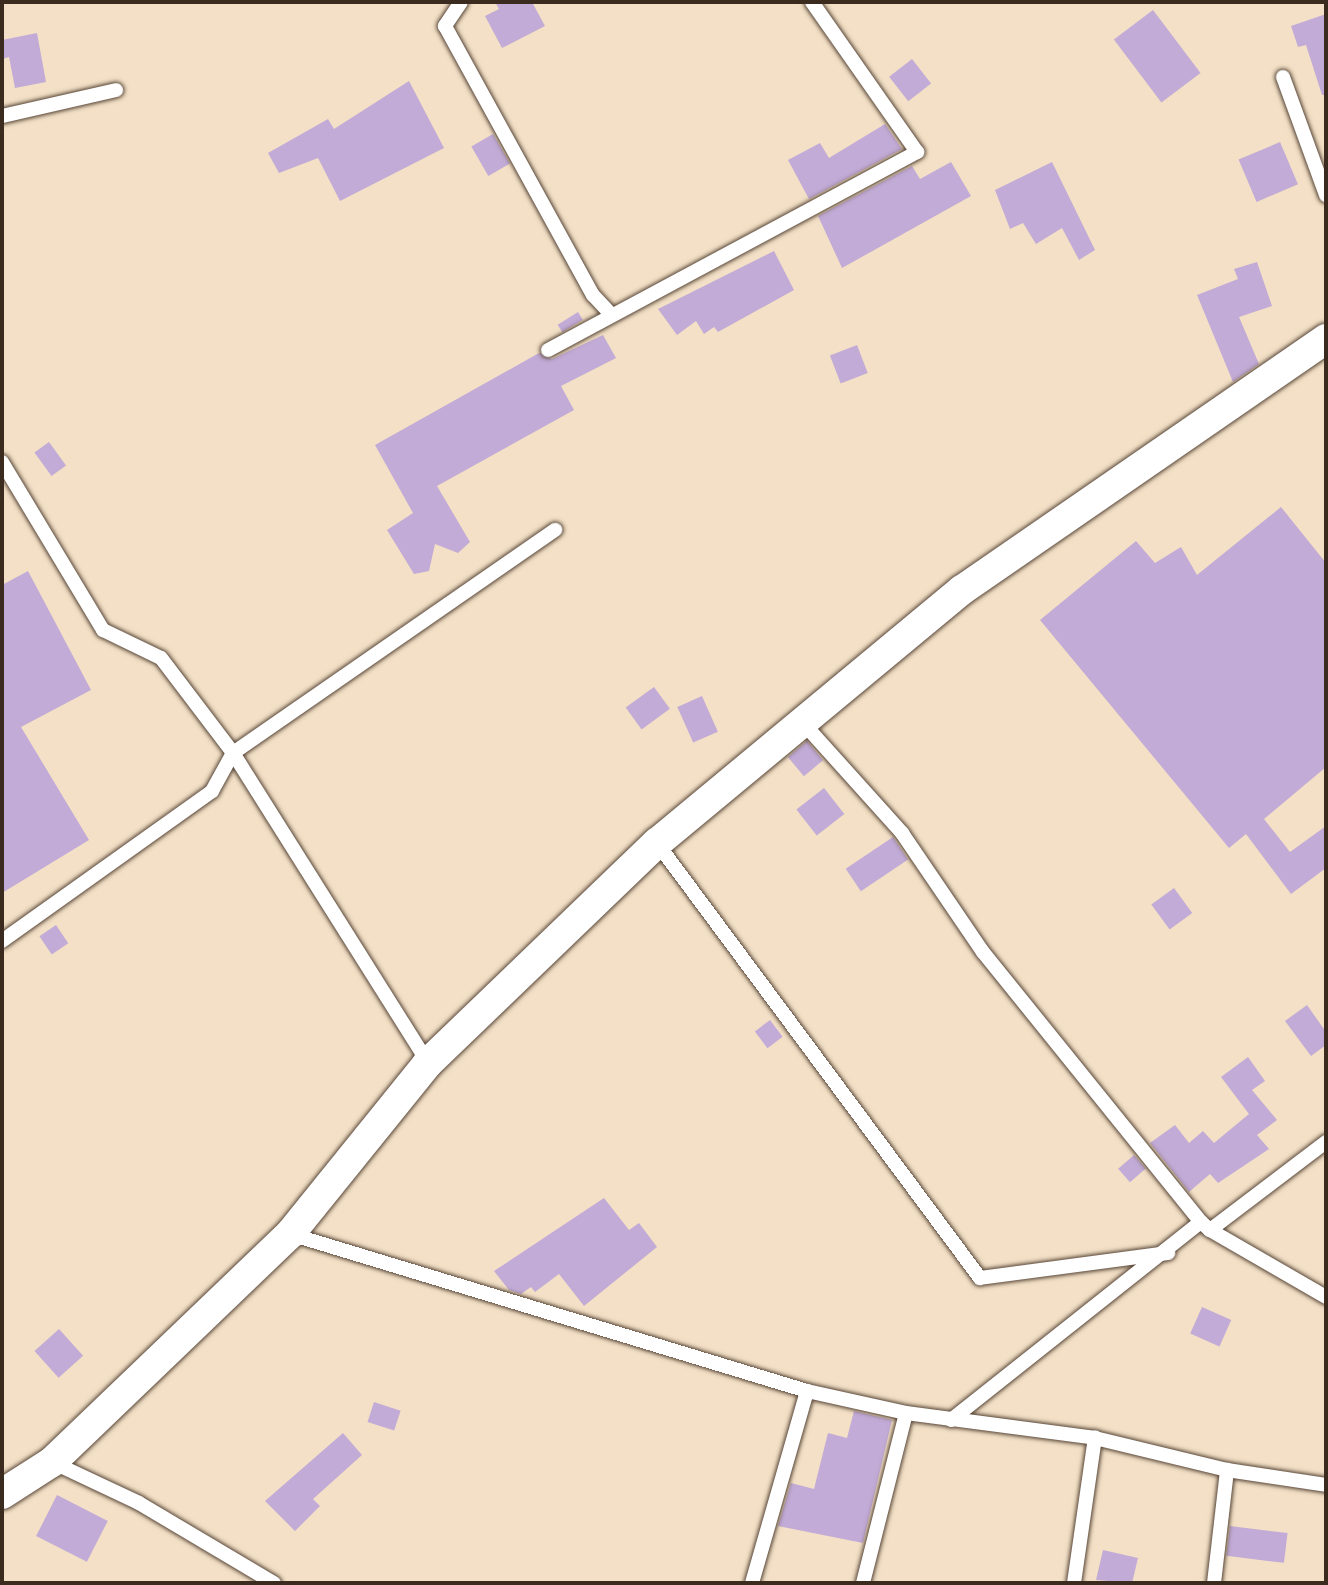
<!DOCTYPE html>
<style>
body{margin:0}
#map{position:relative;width:1328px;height:1585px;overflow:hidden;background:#f3e0c6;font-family:Vollkorn,serif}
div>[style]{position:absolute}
.building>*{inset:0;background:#c2abd6;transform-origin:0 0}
.roads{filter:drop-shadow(0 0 2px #574537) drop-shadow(0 0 2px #574537)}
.lane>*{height:14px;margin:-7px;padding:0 7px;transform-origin:7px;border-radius:7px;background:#fff}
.street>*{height:30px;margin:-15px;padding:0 15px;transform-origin:15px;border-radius:15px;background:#fff}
span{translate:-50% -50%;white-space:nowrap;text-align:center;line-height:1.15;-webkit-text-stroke:6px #fff;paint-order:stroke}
.frame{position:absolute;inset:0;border:4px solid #3b2a1e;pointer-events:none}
</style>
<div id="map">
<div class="building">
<i style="clip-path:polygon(495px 2px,532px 2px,545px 26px,502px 48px,485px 16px,499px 9px)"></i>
<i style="left:1153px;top:10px;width:79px;height:49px;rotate:53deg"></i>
<i style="clip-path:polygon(1326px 14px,1326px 95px,1322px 95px,1306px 45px,1298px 47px,1291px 26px)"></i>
<i style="clip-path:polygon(37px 33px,46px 82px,15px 88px,9px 57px,2px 59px,2px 40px)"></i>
<i style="left:912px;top:59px;width:31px;height:29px;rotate:52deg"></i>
<i style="clip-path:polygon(409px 81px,444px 148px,340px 201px,318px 158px,279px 173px,268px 153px,328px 119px,334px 129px)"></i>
<i style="clip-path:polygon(885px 124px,902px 149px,809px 199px,788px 160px,820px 143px,829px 158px)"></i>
<i style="left:493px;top:134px;width:34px;height:25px;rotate:60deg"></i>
<i style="left:1280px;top:142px;width:46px;height:45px;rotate:67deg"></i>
<i style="clip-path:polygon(951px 162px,971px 196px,842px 268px,818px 216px,912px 166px,920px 179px)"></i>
<i style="clip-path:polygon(1052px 162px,1095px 250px,1079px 260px,1062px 228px,1036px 244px,1023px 223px,1010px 229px,995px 190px)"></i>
<i style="clip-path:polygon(774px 251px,794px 290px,718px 332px,714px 327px,704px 334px,696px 321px,677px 335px,658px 309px)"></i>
<i style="clip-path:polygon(1257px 262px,1272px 306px,1239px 317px,1259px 364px,1233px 382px,1197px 295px,1238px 279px,1234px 269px)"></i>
<i style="left:578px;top:312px;width:9px;height:24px;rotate:58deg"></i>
<i style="clip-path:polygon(603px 335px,616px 358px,561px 386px,574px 410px,437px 486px,470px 542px,458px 553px,435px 544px,429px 571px,414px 574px,387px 530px,413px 513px,375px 445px,539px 353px,552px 359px)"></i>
<i style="left:857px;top:345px;width:30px;height:29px;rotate:69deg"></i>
<i style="left:49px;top:442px;width:29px;height:18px;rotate:54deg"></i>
<i style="clip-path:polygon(1281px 507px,1326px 563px,1326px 767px,1264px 819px,1290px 852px,1326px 826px,1326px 868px,1291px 894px,1246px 834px,1229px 848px,1040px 620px,1136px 541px,1155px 563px,1181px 547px,1197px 575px)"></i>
<i style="clip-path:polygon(28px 571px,91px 690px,21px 727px,89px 840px,2px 893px,2px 585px)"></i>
<i style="left:654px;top:687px;width:27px;height:35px;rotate:54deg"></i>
<i style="left:702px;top:696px;width:39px;height:27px;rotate:66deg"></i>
<i style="left:807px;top:741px;width:25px;height:25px;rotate:50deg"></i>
<i style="left:824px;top:788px;width:33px;height:35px;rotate:52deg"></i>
<i style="left:893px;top:837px;width:27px;height:57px;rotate:56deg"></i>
<i style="left:1174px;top:888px;width:31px;height:28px;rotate:54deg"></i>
<i style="left:56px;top:925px;width:22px;height:20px;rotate:56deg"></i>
<i style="clip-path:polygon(1307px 1005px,1326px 1032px,1326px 1045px,1311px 1056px,1285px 1021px)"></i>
<i style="left:770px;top:1020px;width:21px;height:19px;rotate:53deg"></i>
<i style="clip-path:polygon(1248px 1057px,1265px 1081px,1252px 1090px,1277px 1120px,1257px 1135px,1269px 1149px,1218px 1183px,1210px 1174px,1189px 1192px,1150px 1143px,1175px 1125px,1189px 1143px,1203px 1131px,1214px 1143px,1249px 1114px,1221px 1077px)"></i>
<i style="left:1134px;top:1155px;width:18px;height:21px;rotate:49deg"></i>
<i style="clip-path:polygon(604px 1198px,629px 1230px,639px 1223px,657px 1247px,584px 1306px,559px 1274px,535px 1292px,531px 1287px,521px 1294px,509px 1290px,494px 1271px)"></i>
<i style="left:1202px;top:1307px;width:32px;height:29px;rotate:24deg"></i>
<i style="left:59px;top:1329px;width:36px;height:33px;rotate:48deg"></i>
<i style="left:374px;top:1402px;width:28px;height:21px;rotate:18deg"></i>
<i style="clip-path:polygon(854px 1411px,892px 1420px,863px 1543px,778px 1526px,791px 1483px,814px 1489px,828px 1433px,847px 1438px)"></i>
<i style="clip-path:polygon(343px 1433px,362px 1455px,313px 1499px,320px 1506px,295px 1531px,265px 1501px)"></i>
<i style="left:57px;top:1495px;width:57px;height:46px;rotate:27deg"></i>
<i style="left:1230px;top:1526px;width:58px;height:30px;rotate:7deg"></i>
<i style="clip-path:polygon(1103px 1550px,1138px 1558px,1132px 1583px,1096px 1580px)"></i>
</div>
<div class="roads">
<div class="lane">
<i style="left:461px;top:2px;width:29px;rotate:124deg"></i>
<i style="left:445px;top:26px;width:307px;rotate:61.2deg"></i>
<i style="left:593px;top:295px;width:26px;rotate:47deg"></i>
<i style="left:1283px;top:77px;width:126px;rotate:70deg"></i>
<i style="left:2px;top:116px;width:117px;rotate:-12.8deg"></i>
<i style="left:548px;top:350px;width:419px;rotate:-28.2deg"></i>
<i style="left:917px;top:152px;width:183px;rotate:-125deg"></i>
<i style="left:2px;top:462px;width:196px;rotate:59deg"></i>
<i style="left:103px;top:630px;width:64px;rotate:25.8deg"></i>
<i style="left:161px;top:658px;width:119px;rotate:52.8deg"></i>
<i style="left:233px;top:753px;width:366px;rotate:57.8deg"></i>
<i style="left:804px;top:724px;width:147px;rotate:48deg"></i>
<i style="left:902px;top:833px;width:144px;rotate:55.8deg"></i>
<i style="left:983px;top:952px;width:347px;rotate:51.1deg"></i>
<i style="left:657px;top:843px;width:542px;rotate:53.41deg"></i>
<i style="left:980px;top:1278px;width:190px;rotate:-7.6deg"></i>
<i style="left:2px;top:941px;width:258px;rotate:-35.5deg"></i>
<i style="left:212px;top:791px;width:43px;rotate:-61.1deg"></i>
<i style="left:233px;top:753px;width:392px;rotate:-34.7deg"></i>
<i style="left:1210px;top:1230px;width:134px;rotate:30deg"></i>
<i style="left:290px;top:1234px;width:540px;rotate:16.89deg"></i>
<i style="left:807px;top:1391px;width:101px;rotate:12.5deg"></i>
<i style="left:906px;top:1413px;width:191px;rotate:7.5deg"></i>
<i style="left:1095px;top:1438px;width:136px;rotate:13.6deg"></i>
<i style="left:1227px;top:1470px;width:100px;rotate:8.6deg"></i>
<i style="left:951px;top:1420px;width:319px;rotate:-38.4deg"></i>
<i style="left:1201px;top:1222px;width:12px;rotate:42deg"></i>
<i style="left:1210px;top:1230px;width:146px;rotate:-37.2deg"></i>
<i style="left:52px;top:1462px;width:96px;rotate:25.2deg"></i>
<i style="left:139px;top:1503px;width:157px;rotate:30.7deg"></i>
<i style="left:752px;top:1583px;width:200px;rotate:-74deg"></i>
<i style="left:863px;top:1583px;width:175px;rotate:-75.8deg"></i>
<i style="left:1074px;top:1583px;width:147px;rotate:-81.8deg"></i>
<i style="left:1214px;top:1583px;width:114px;rotate:-83.4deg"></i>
</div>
<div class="street">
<i style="left:2px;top:1494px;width:59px;rotate:-32.6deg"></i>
<i style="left:52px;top:1462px;width:330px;rotate:-43.8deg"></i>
<i style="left:290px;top:1234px;width:220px;rotate:-51.1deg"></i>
<i style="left:428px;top:1063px;width:318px;rotate:-43.9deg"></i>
<i style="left:657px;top:843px;width:396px;rotate:-39.7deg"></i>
<i style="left:962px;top:590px;width:442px;rotate:-34.6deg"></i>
</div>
</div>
<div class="frame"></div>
</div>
